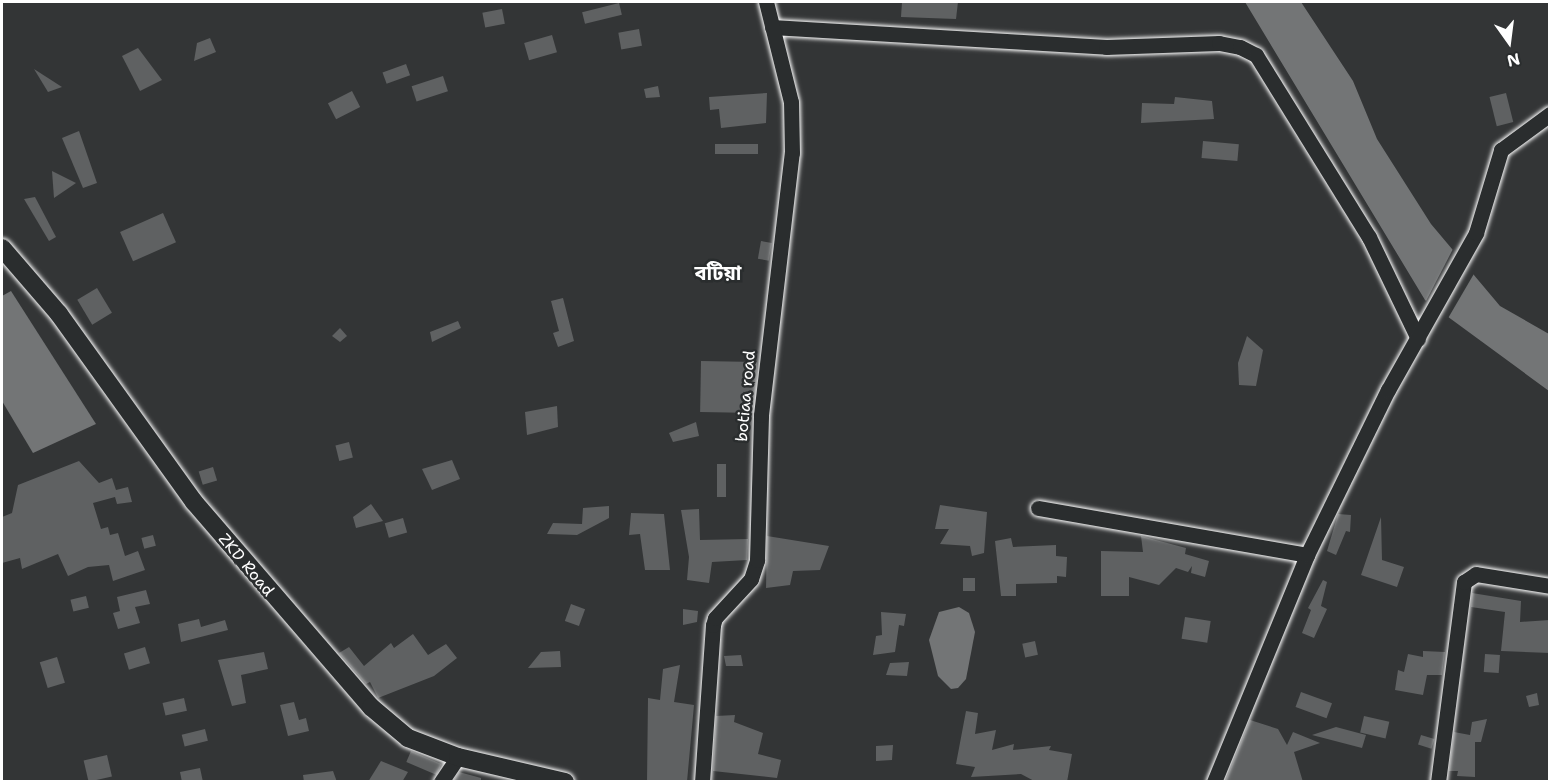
<!DOCTYPE html>
<meta charset="utf-8">
<style>
body{margin:0}
#map{position:relative;width:1551px;height:783px;overflow:hidden;background:#333536;font-family:"Shantell Sans","Noto Sans Bengali",sans-serif}
div>[style]{position:absolute}
.water>*{inset:0;background:#737576}
.pier>*{inset:0;background:#333536}
.building>*{inset:0;background:#5f6162;transform-origin:0 0}
.roads{filter:drop-shadow(0 0 2px #fff) drop-shadow(0 0 2px #fff)}
.minor>*{height:15px;margin:-7.5px;padding:0 7.5px;transform-origin:7.5px;border-radius:7.5px;background:#2a2d2e}
.major>*{height:18px;margin:-9px;padding:0 9px;transform-origin:9px;border-radius:9px;background:#2a2d2e}
span{translate:-50% -50%;white-space:nowrap;text-align:center;line-height:1.15;-webkit-text-stroke:5px #2a2d2e;paint-order:stroke}
.street-label{font-size:16px;color:#fff}
.quarter-label{font-size:20px;color:#fff;font-weight:700}
.frame{position:absolute;inset:0;border:3px solid #fff;pointer-events:none}
.north{position:absolute;left:1479px;top:12px;width:60px;height:60px;-webkit-text-stroke:4px #2a2d2e;paint-order:stroke;rotate:166deg;font-size:16px;font-weight:700;line-height:24px;text-align:center;color:#fff}
.north::after{content:'';display:block;margin:auto;width:21px;height:27px;background:#fff;clip-path:polygon(50% 0,100% 100%,50% 72%,0 100%)}
</style>
<div id="map">
<div class="water">
<i style="clip-path:polygon(1245px 2px,1301px 2px,1353px 81px,1377px 139px,1431px 224px,1500px 306px,1549px 334px,1549px 391px,1425px 300px)"></i>
<i style="clip-path:polygon(11px 291px,96px 424px,33px 453px,2px 401px,2px 296px)"></i>
<i style="clip-path:polygon(959px 607px,969px 613px,975px 632px,966px 679px,958px 688px,951px 689px,938px 676px,929px 640px,939px 612px)"></i>
</div>
<div class="pier">
<i style="clip-path:polygon(1454px 247px,1475px 272px,1447px 320px,1425px 303px)"></i>
</div>
<div class="building">
<i style="clip-path:polygon(902px 2px,958px 2px,956px 19px,901px 17px)"></i>
<i style="left:619px;top:3px;width:12px;height:38px;rotate:76deg"></i>
<i style="left:502px;top:9px;width:15px;height:20px;rotate:79deg"></i>
<i style="left:639px;top:29px;width:17px;height:21px;rotate:80deg"></i>
<i style="left:552px;top:35px;width:18px;height:29px;rotate:74deg"></i>
<i style="clip-path:polygon(210px 38px,216px 52px,194px 61px,197px 43px)"></i>
<i style="clip-path:polygon(138px 48px,162px 80px,140px 91px,122px 56px)"></i>
<i style="left:406px;top:64px;width:12px;height:25px;rotate:70deg"></i>
<i style="clip-path:polygon(34px 69px,62px 87px,48px 92px)"></i>
<i style="left:443px;top:76px;width:16px;height:33px;rotate:72deg"></i>
<i style="clip-path:polygon(658px 86px,660px 97px,646px 98px,644px 89px)"></i>
<i style="left:352px;top:91px;width:18px;height:27px;rotate:63deg"></i>
<i style="clip-path:polygon(767px 93px,766px 123px,721px 128px,719px 109px,710px 110px,709px 97px)"></i>
<i style="left:1506px;top:93px;width:30px;height:17px;rotate:76deg"></i>
<i style="clip-path:polygon(1175px 97px,1212px 101px,1214px 119px,1141px 123px,1142px 103px,1174px 104px)"></i>
<i style="clip-path:polygon(79px 131px,97px 183px,83px 188px,62px 138px)"></i>
<i style="left:1203px;top:141px;width:36px;height:17px;rotate:5deg"></i>
<i style="left:758px;top:144px;width:10px;height:43px;rotate:90deg"></i>
<i style="clip-path:polygon(52px 171px,76px 183px,54px 198px)"></i>
<i style="clip-path:polygon(35px 197px,56px 237px,49px 241px,24px 199px)"></i>
<i style="left:163px;top:213px;width:32px;height:47px;rotate:66deg"></i>
<i style="left:761px;top:241px;width:11px;height:18px;rotate:10deg"></i>
<i style="left:97px;top:288px;width:29px;height:23px;rotate:59deg"></i>
<i style="clip-path:polygon(563px 298px,574px 341px,558px 347px,553px 333px,559px 331px,551px 301px)"></i>
<i style="clip-path:polygon(458px 321px,461px 328px,432px 342px,430px 332px)"></i>
<i style="clip-path:polygon(340px 328px,347px 336px,340px 342px,332px 336px)"></i>
<i style="clip-path:polygon(1247px 336px,1263px 350px,1256px 386px,1239px 385px,1238px 363px)"></i>
<i style="left:701px;top:361px;width:56px;height:51px;rotate:1deg"></i>
<i style="clip-path:polygon(557px 406px,558px 427px,527px 435px,525px 412px)"></i>
<i style="clip-path:polygon(696px 422px,699px 436px,673px 442px,669px 433px)"></i>
<i style="left:349px;top:442px;width:16px;height:14px;rotate:76deg"></i>
<i style="clip-path:polygon(452px 460px,460px 479px,432px 490px,422px 469px)"></i>
<i style="clip-path:polygon(79px 461px,99px 483px,112px 478px,116px 490px,128px 487px,132px 502px,117px 504px,115px 497px,93px 503px,101px 529px,108px 527px,110px 535px,118px 533px,125px 556px,138px 551px,145px 570px,113px 581px,109px 565px,88px 567px,68px 576px,58px 554px,22px 569px,20px 558px,2px 563px,2px 517px,12px 513px,18px 485px)"></i>
<i style="left:717px;top:464px;width:9px;height:33px"></i>
<i style="left:213px;top:467px;width:14px;height:15px;rotate:73deg"></i>
<i style="clip-path:polygon(371px 504px,383px 521px,356px 528px,353px 517px)"></i>
<i style="clip-path:polygon(940px 505px,987px 512px,984px 553px,972px 556px,970px 546px,940px 544px,949px 529px,935px 529px)"></i>
<i style="clip-path:polygon(609px 506px,609px 518px,577px 535px,547px 534px,553px 523px,582px 524px,583px 508px)"></i>
<i style="clip-path:polygon(699px 509px,700px 540px,748px 539px,747px 560px,712px 562px,709px 583px,687px 580px,689px 557px,681px 510px)"></i>
<i style="clip-path:polygon(631px 513px,664px 514px,670px 570px,645px 570px,640px 534px,629px 535px)"></i>
<i style="clip-path:polygon(1338px 514px,1351px 515px,1350px 532px,1346px 531px,1336px 555px,1327px 551px)"></i>
<i style="clip-path:polygon(1381px 517px,1382px 560px,1404px 567px,1397px 587px,1361px 575px)"></i>
<i style="left:403px;top:518px;width:15px;height:19px;rotate:74deg"></i>
<i style="left:153px;top:535px;width:11px;height:12px;rotate:75deg"></i>
<i style="clip-path:polygon(767px 536px,829px 546px,820px 570px,793px 571px,790px 585px,766px 588px)"></i>
<i style="clip-path:polygon(1141px 536px,1186px 548px,1185px 554px,1209px 561px,1205px 577px,1191px 573px,1192px 566px,1188px 572px,1176px 568px,1159px 585px,1129px 577px,1129px 596px,1101px 596px,1101px 551px,1143px 552px)"></i>
<i style="clip-path:polygon(1011px 538px,1013px 547px,1056px 545px,1056px 556px,1067px 557px,1066px 577px,1057px 576px,1057px 583px,1016px 584px,1016px 596px,1001px 596px,995px 541px)"></i>
<i style="left:963px;top:578px;width:12px;height:13px"></i>
<i style="clip-path:polygon(1323px 580px,1327px 582px,1321px 606px,1327px 609px,1314px 638px,1302px 633px,1311px 610px,1308px 608px)"></i>
<i style="clip-path:polygon(146px 590px,150px 604px,135px 607px,140px 623px,118px 629px,113px 613px,120px 611px,117px 597px)"></i>
<i style="clip-path:polygon(1472px 593px,1521px 601px,1520px 622px,1550px 620px,1550px 653px,1501px 651px,1505px 612px,1471px 607px)"></i>
<i style="left:86px;top:596px;width:12px;height:16px;rotate:76deg"></i>
<i style="left:571px;top:604px;width:15px;height:18px;rotate:20deg"></i>
<i style="clip-path:polygon(683px 609px,698px 611px,697px 622px,683px 625px)"></i>
<i style="clip-path:polygon(881px 612px,906px 614px,904px 626px,899px 625px,895px 652px,873px 655px,876px 636px,882px 635px)"></i>
<i style="left:1185px;top:617px;width:26px;height:22px;rotate:9deg"></i>
<i style="clip-path:polygon(199px 619px,201px 627px,225px 620px,228px 630px,181px 642px,178px 624px)"></i>
<i style="clip-path:polygon(413px 634px,428px 655px,446px 644px,457px 658px,434px 676px,378px 698px,370px 682px,366px 684px,339px 653px,349px 647px,364px 666px,391px 643px,394px 648px)"></i>
<i style="left:1035px;top:641px;width:14px;height:13px;rotate:78deg"></i>
<i style="left:145px;top:647px;width:17px;height:22px;rotate:73deg"></i>
<i style="clip-path:polygon(560px 651px,561px 667px,528px 668px,541px 652px)"></i>
<i style="clip-path:polygon(1423px 651px,1445px 652px,1442px 675px,1427px 675px,1423px 695px,1395px 690px,1398px 670px,1404px 672px,1408px 654px,1423px 657px)"></i>
<i style="clip-path:polygon(264px 652px,268px 669px,241px 675px,246px 703px,232px 706px,218px 660px)"></i>
<i style="left:1485px;top:654px;width:15px;height:18px;rotate:4deg"></i>
<i style="clip-path:polygon(741px 655px,743px 666px,726px 666px,724px 656px)"></i>
<i style="left:57px;top:657px;width:27px;height:18px;rotate:73deg"></i>
<i style="clip-path:polygon(909px 662px,907px 676px,886px 675px,890px 663px)"></i>
<i style="clip-path:polygon(680px 665px,674px 702px,694px 705px,687px 782px,647px 782px,648px 698px,660px 700px,663px 669px)"></i>
<i style="left:1301px;top:692px;width:33px;height:16px;rotate:20deg"></i>
<i style="clip-path:polygon(1537px 693px,1539px 705px,1529px 707px,1526px 696px)"></i>
<i style="left:184px;top:698px;width:13px;height:22px;rotate:77deg"></i>
<i style="clip-path:polygon(294px 702px,299px 720px,306px 718px,309px 731px,288px 736px,280px 705px)"></i>
<i style="clip-path:polygon(966px 711px,978px 713px,975px 734px,996px 730px,992px 750px,1014px 744px,1013px 750px,1051px 746px,1049px 750px,1072px 754px,1067px 782px,1036px 782px,1021px 774px,971px 777px,975px 767px,956px 764px)"></i>
<i style="clip-path:polygon(735px 715px,734px 722px,763px 733px,758px 754px,781px 760px,777px 778px,713px 771px,716px 716px)"></i>
<i style="left:1364px;top:716px;width:26px;height:17px;rotate:13deg"></i>
<i style="clip-path:polygon(1487px 719px,1481px 742px,1475px 742px,1475px 777px,1457px 776px,1458px 771px,1449px 771px,1454px 732px,1470px 735px,1472px 722px)"></i>
<i style="clip-path:polygon(1250px 720px,1278px 729px,1287px 745px,1293px 732px,1320px 743px,1294px 752px,1303px 782px,1225px 782px)"></i>
<i style="clip-path:polygon(1336px 727px,1366px 735px,1362px 748px,1312px 735px)"></i>
<i style="left:205px;top:729px;width:12px;height:24px;rotate:76deg"></i>
<i style="left:1421px;top:735px;width:14px;height:10px;rotate:17deg"></i>
<i style="clip-path:polygon(893px 745px,892px 760px,876px 761px,876px 746px)"></i>
<i style="left:411px;top:751px;width:33px;height:12px;rotate:23deg"></i>
<i style="left:107px;top:755px;width:22px;height:24px;rotate:77deg"></i>
<i style="clip-path:polygon(381px 761px,408px 772px,402px 782px,368px 782px)"></i>
<i style="clip-path:polygon(200px 768px,203px 782px,182px 782px,180px 772px)"></i>
<i style="clip-path:polygon(333px 771px,337px 782px,304px 782px,303px 775px)"></i>
<i style="clip-path:polygon(459px 772px,481px 778px,481px 782px,453px 781px)"></i>
</div>
<div class="roads">
<div class="minor">
<i style="left:772px;top:27px;width:335px;rotate:3.4deg"></i>
<i style="left:1106px;top:47px;width:113px;rotate:-2deg"></i>
<i style="left:1219px;top:43px;width:21px;rotate:11deg"></i>
<i style="left:1240px;top:47px;width:18px;rotate:27deg"></i>
<i style="left:1256px;top:55px;width:214px;rotate:58.2deg"></i>
<i style="left:1369px;top:237px;width:113px;rotate:64.3deg"></i>
<i style="left:1038px;top:508px;width:273px;rotate:9.9deg"></i>
<i style="left:441px;top:782px;width:30px;rotate:-56deg"></i>
<i style="left:702px;top:782px;width:157px;rotate:-86deg"></i>
<i style="left:713px;top:625px;width:7px;rotate:-74deg"></i>
<i style="left:715px;top:618px;width:53px;rotate:-47.3deg"></i>
<i style="left:751px;top:579px;width:20px;rotate:-72deg"></i>
<i style="left:757px;top:560px;width:145px;rotate:-88.4deg"></i>
<i style="left:761px;top:415px;width:264px;rotate:-83.3deg"></i>
<i style="left:792px;top:153px;width:51px;rotate:-91.1deg"></i>
<i style="left:791px;top:102px;width:103px;rotate:-104deg"></i>
<i style="left:1214px;top:782px;width:245px;rotate:-67.7deg"></i>
<i style="left:1307px;top:555px;width:184px;rotate:-63.9deg"></i>
<i style="left:1388px;top:390px;width:180px;rotate:-60.7deg"></i>
<i style="left:1476px;top:233px;width:87px;rotate:-73.2deg"></i>
<i style="left:1501px;top:150px;width:61px;rotate:-36.3deg"></i>
<i style="left:1438px;top:782px;width:202px;rotate:-82.6deg"></i>
<i style="left:1464px;top:582px;width:14px;rotate:-34deg"></i>
<i style="left:1476px;top:574px;width:75px;rotate:9.2deg"></i>
</div>
<div class="major">
<i style="left:2px;top:248px;width:87px;rotate:49.2deg"></i>
<i style="left:59px;top:314px;width:231px;rotate:54.3deg"></i>
<i style="left:194px;top:502px;width:271px;rotate:49.2deg"></i>
<i style="left:371px;top:707px;width:48px;rotate:40deg"></i>
<i style="left:408px;top:738px;width:53px;rotate:20.8deg"></i>
<i style="left:458px;top:757px;width:110px;rotate:13.2deg"></i>
</div>
</div>
<div class="street-label">
<span style="left:746px;top:396px;rotate:-85deg">botiaa road</span>
<span style="left:246px;top:565px;rotate:50deg">ZKD Road</span>
</div>
<div class="quarter-label">
<span style="left:718px;top:273px">বটিয়া</span>
</div>
<div class="frame"></div>
<div class="north">N</div>
</div>
